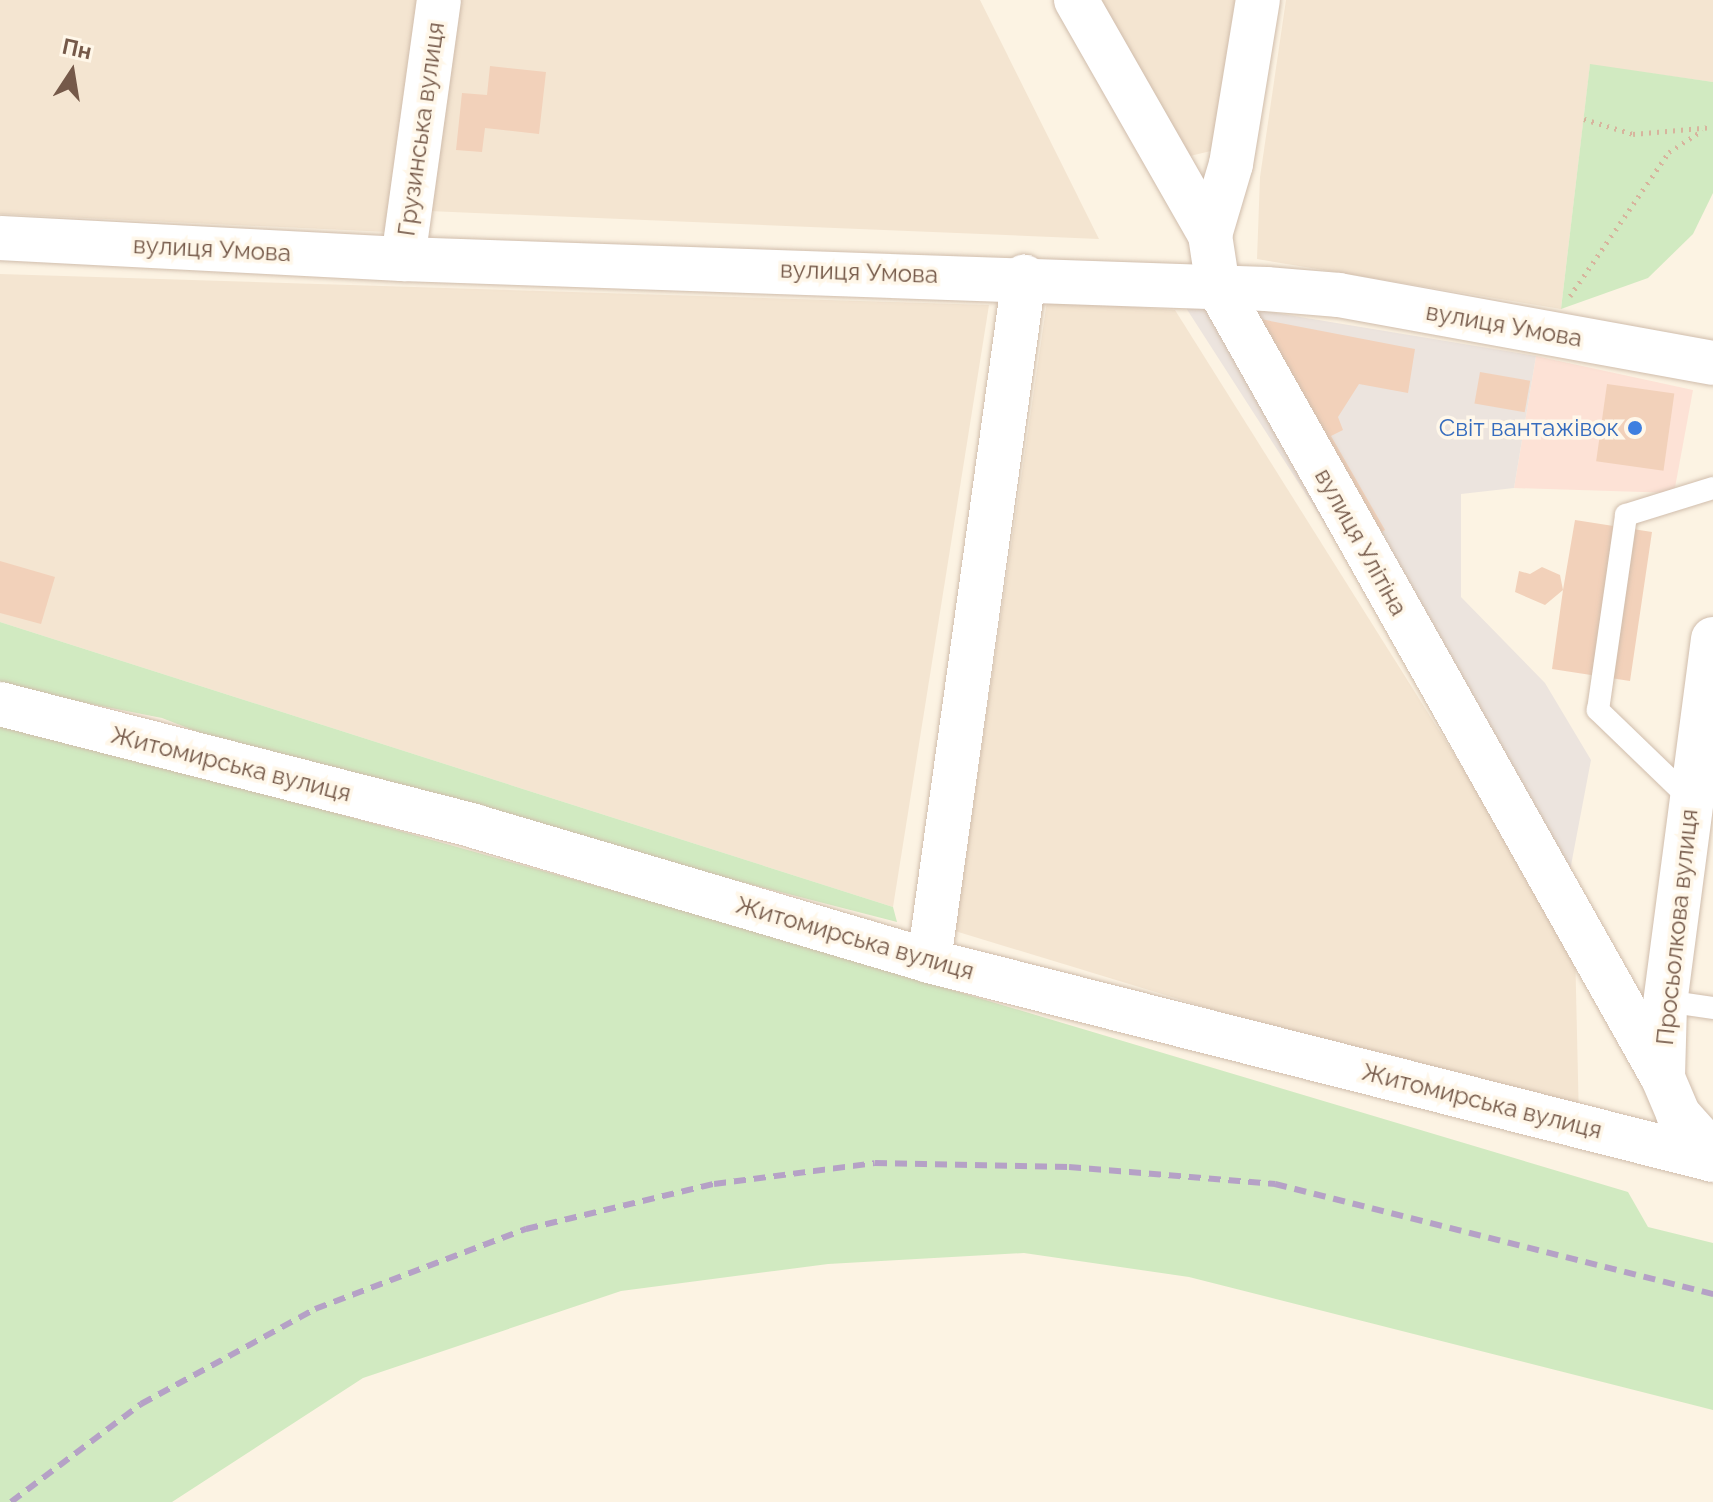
<!DOCTYPE html>
<meta charset="utf-8">
<style>
body{margin:0}
#map{position:relative;width:1713px;height:1502px;overflow:hidden;background:#fcf3e3;font-family:Raleway,sans-serif}
div>[style]{position:absolute}
.residential>*{inset:0;background:#f4e5d1}
.commercial>*{inset:0;background:#fde2d6}
.industrial>*{inset:0;background:#ece4de}
.green>*{inset:0;background:#d1eac1}
.building>*{inset:0;background:#f2d1ba;transform-origin:0 0}
.path>*{height:5px;margin-top:-2.5px;transform-origin:0;background:repeating-linear-gradient(90deg,#d7b49d 0 2px,transparent 0 8px)}
.roads{filter:drop-shadow(0 0 2px #d0bdac) drop-shadow(0 0 2px #d0bdac)}
.lane>*{height:22px;margin:-11px;padding:0 11px;transform-origin:11px;border-radius:11px;background:#fff}
.street>*{height:44px;margin:-22px;padding:0 22px;transform-origin:22px;border-radius:22px;background:#fff}
.secondary>*{height:44px;margin:-22px;padding:0 22px;transform-origin:22px;border-radius:22px;background:#fff}
.rail>*{height:6px;margin-top:-3px;transform-origin:0;background:repeating-linear-gradient(90deg,#b5a1c6 0 12px,transparent 0 20px)}
.dots>*{width:22px;height:22px;translate:-50% -50%;box-sizing:border-box;border:4px solid #fff7e9;border-radius:50%}
span{translate:-50% -50%;white-space:nowrap;text-align:center;line-height:1.15;-webkit-text-stroke:7px #fff7e9;paint-order:stroke}
.street-label{font-size:24px;color:#755949}
.shop-label{font-size:24px;color:#366cbe}
.right{translate:-100% -50%;text-align:right}
.north{position:absolute;left:32px;top:32px;width:80px;height:80px;-webkit-text-stroke:6px #fff7e9;paint-order:stroke;rotate:12deg;font-size:22px;font-weight:700;line-height:32px;text-align:center;color:#755949}
.north::after{content:'';display:block;margin:auto;width:28px;height:36px;background:#755949;clip-path:polygon(50% 0,100% 100%,50% 72%,0 100%)}
</style>
<div id="map">
<div class="residential">
<i style="clip-path:polygon(0 0,422px 0,388px 232px,0 214px)"></i>
<i style="clip-path:polygon(461px 0,980px 0,1099px 239px,429px 211px)"></i>
<i style="clip-path:polygon(1072px 0,1235px 0,1211px 151px,1173px 160px)"></i>
<i style="clip-path:polygon(1286px 0,1713px 0,1713px 82px,1590px 65px,1561px 309px,1257px 259px,1260px 177px)"></i>
<i style="clip-path:polygon(0 274px,989px 305px,893px 907px,0 622px)"></i>
<i style="clip-path:polygon(1047px 301px,1175px 310px,1575px 947px,1579px 1121px,955px 931px)"></i>
</div>
<div class="commercial">
<i style="clip-path:polygon(1536px 356px,1693px 390px,1674px 493px,1514px 488px)"></i>
</div>
<div class="industrial">
<i style="clip-path:polygon(1179px 297px,1536px 356px,1514px 488px,1461px 494px,1461px 597px,1545px 683px,1591px 760px,1565px 897px)"></i>
</div>
<div class="green">
<i style="clip-path:polygon(1590px 64px,1713px 82px,1713px 193px,1693px 234px,1648px 278px,1561px 309px)"></i>
<i style="clip-path:polygon(0 622px,893px 907px,897px 922px,273px 761px,162px 718px,0 686px)"></i>
<i style="clip-path:polygon(13px 723px,708px 917px,1628px 1192px,1648px 1227px,1713px 1243px,1713px 1410px,1189px 1277px,1024px 1253px,828px 1264px,621px 1291px,363px 1378px,172px 1502px,0 1502px,0 725px)"></i>
</div>
<div class="building">
<i style="clip-path:polygon(490px 66px,546px 72px,539px 134px,485px 128px,482px 152px,456px 150px,462px 93px,487px 95px)"></i>
<i style="clip-path:polygon(1250px 317px,1415px 349px,1408px 393px,1359px 384px,1338px 417px,1343px 430px,1331px 436px,1385px 530px,1366px 542px)"></i>
<i style="left:1480px;top:372px;width:51px;height:32px;rotate:10deg"></i>
<i style="left:1607px;top:384px;width:68px;height:78px;rotate:8deg"></i>
<i style="clip-path:polygon(1575px 520px,1652px 532px,1630px 681px,1552px 669px,1563px 590px,1545px 605px,1515px 592px,1519px 571px,1530px 574px,1542px 567px,1560px 575px,1563px 590px)"></i>
<i style="clip-path:polygon(0 561px,55px 577px,41px 624px,0 613px)"></i>
</div>
<div class="path">
<i style="left:1584px;top:119px;width:51px;rotate:17deg"></i>
<i style="left:1633px;top:134px;width:80px;rotate:-5deg"></i>
<i style="left:1570px;top:296px;width:175px;rotate:-55.5deg"></i>
<i style="left:1669px;top:152px;width:40px;rotate:-32.9deg"></i>
</div>
<div class="roads">
<div class="lane">
<i style="left:1689px;top:798px;width:127px;rotate:-136deg"></i>
<i style="left:1598px;top:710px;width:197px;rotate:-81.8deg"></i>
<i style="left:1626px;top:515px;width:91px;rotate:-17.2deg"></i>
<i style="left:1665px;top:1001px;width:49px;rotate:8.3deg"></i>
</div>
<div class="street">
<i style="left:1076px;top:0;width:271px;rotate:60.3deg"></i>
<i style="left:1210px;top:235px;width:53px;rotate:81.3deg"></i>
<i style="left:1218px;top:287px;width:908px;rotate:60.64deg"></i>
<i style="left:1210px;top:235px;width:74px;rotate:-73.5deg"></i>
<i style="left:1231px;top:164px;width:166px;rotate:-80.7deg"></i>
<i style="left:0;top:238px;width:404px;rotate:3deg"></i>
<i style="left:403px;top:259px;width:864px;rotate:1.99deg"></i>
<i style="left:1266px;top:289px;width:73px;rotate:4.7deg"></i>
<i style="left:1339px;top:295px;width:380px;rotate:10.3deg"></i>
<i style="left:403px;top:259px;width:261px;rotate:-82.1deg"></i>
<i style="left:0;top:704px;width:489px;rotate:14.4deg"></i>
<i style="left:474px;top:826px;width:475px;rotate:16.5deg"></i>
<i style="left:929px;top:961px;width:809px;rotate:14.24deg"></i>
<i style="left:929px;top:961px;width:691px;rotate:-82.09deg"></i>
</div>
<div class="secondary">
<i style="left:1713px;top:639px;width:369px;rotate:97.5deg"></i>
<i style="left:1665px;top:1005px;width:73px;rotate:91.6deg"></i>
<i style="left:1663px;top:1078px;width:39px;rotate:67deg"></i>
<i style="left:1678px;top:1114px;width:52px;rotate:48.1deg"></i>
</div>
</div>
<div class="rail">
<i style="left:11px;top:1502px;width:163px;rotate:-37deg"></i>
<i style="left:141px;top:1404px;width:198px;rotate:-28.6deg"></i>
<i style="left:315px;top:1309px;width:226px;rotate:-20.8deg"></i>
<i style="left:526px;top:1229px;width:193px;rotate:-13.5deg"></i>
<i style="left:714px;top:1184px;width:162px;rotate:-7.4deg"></i>
<i style="left:875px;top:1163px;width:194px;rotate:1.2deg"></i>
<i style="left:1069px;top:1167px;width:207px;rotate:4.7deg"></i>
<i style="left:1275px;top:1184px;width:452px;rotate:14.1deg"></i>
</div>
<div class="dots">
<i style="left:1635px;top:428px;background:#3f7fe0"></i>
</div>
<div class="street-label">
<span style="left:421px;top:129px;rotate:-82deg">Грузинська вулиця</span>
<span style="left:212px;top:249px;rotate:3deg">вулиця Умова</span>
<span style="left:859px;top:272px;rotate:2deg">вулиця Умова</span>
<span style="left:1504px;top:325px;rotate:10deg">вулиця Умова</span>
<span style="left:1361px;top:542px;rotate:61deg">вулиця Улітіна</span>
<span style="left:231px;top:764px;rotate:14deg">Житомирська вулиця</span>
<span style="left:1677px;top:927px;rotate:-84deg">Просьолкова вулиця</span>
<span style="left:855px;top:938px;rotate:16deg">Житомирська вулиця</span>
<span style="left:1482px;top:1101px;rotate:14deg">Житомирська вулиця</span>
</div>
<div class="shop-label">
<span class="right" style="left:1619px;top:428px">Світ вантажівок</span>
</div>
<div class="north">Пн</div>
</div>
